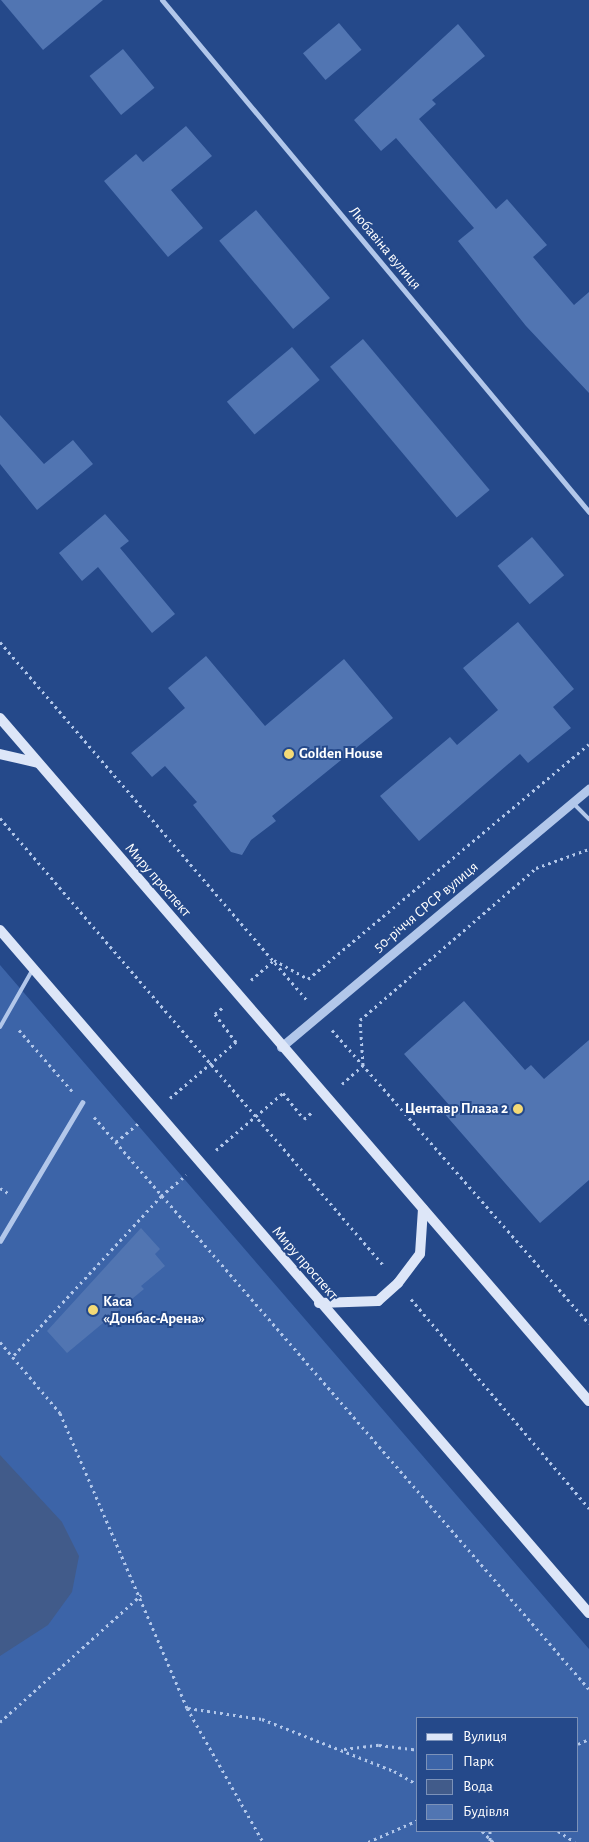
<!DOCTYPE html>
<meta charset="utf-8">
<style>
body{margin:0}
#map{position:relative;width:589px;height:1842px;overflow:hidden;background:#25498a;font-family:"Alegreya Sans",sans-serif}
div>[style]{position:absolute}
.green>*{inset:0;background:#3c64a8}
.water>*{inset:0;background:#415b8a}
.building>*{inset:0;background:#5175b2;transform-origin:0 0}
.path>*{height:3px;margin-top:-1.5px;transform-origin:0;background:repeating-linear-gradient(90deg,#b2c7ea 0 2.5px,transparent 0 6.5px)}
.service>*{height:4px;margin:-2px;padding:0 2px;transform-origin:2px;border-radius:2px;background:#b2c7ea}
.pedestrian>*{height:4.5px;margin:-2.25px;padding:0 2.25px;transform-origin:2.25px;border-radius:2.25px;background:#b2c7ea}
.minor>*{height:5px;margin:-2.5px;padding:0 2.5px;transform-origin:2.5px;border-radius:2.5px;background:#b2c7ea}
.tertiary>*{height:9px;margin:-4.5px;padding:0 4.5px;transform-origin:4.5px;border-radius:4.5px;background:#b2c7ea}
.secondary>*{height:10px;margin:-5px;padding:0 5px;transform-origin:5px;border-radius:5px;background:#dde6f8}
.dots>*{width:14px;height:14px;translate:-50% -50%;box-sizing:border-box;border:2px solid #25498a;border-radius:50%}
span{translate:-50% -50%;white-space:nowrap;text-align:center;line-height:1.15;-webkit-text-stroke:4px #25498a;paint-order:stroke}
.street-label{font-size:15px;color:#fff}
.poi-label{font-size:15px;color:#fff;font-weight:700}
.left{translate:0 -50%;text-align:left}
.right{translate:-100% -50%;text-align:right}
.legend{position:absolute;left:416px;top:1717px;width:162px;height:115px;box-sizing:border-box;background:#25498a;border:1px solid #7c92b9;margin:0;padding:6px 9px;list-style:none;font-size:15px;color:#fff}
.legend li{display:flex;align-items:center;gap:10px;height:25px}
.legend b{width:25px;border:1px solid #7c92b9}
</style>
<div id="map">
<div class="green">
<i style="clip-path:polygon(evenodd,0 965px,589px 1649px,589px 1842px,0 1842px,0 965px,418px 1718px,578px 1718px,578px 1831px,418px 1831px,418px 1718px)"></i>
</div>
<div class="water">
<i style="clip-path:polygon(0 1455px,62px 1522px,79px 1556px,72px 1592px,48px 1625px,0 1656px)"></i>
</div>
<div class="building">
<i style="clip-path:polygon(1px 0,103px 0,43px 50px)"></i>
<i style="left:339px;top:23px;width:35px;height:47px;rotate:50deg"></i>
<i style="clip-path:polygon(458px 24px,485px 56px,432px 100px,436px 104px,419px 119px,496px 209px,507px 199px,547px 245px,533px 257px,574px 305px,589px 292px,589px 393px,526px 326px,458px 241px,474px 228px,396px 138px,381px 151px,354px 120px)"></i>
<i style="left:123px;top:49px;width:50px;height:43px;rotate:51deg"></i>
<i style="clip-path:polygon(186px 126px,212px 156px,171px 190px,203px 228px,168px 257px,104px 181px,136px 154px,143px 162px)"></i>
<i style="left:256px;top:210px;width:115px;height:48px;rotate:50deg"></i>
<i style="left:363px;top:339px;width:197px;height:43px;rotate:50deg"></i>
<i style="left:292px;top:347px;width:43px;height:85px;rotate:50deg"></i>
<i style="clip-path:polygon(0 415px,44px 464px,73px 440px,93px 464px,37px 510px,0 464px)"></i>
<i style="clip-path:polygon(105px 514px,129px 541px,120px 548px,175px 614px,152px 633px,98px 567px,82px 581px,59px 553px)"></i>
<i style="left:532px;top:537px;width:50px;height:45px;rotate:50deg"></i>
<i style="clip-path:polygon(518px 622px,574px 689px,553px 707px,571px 728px,528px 763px,520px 754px,419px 841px,380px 796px,450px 737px,457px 745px,498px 710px,463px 668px)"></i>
<i style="clip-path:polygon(206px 656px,265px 726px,344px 659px,393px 718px,272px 816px,276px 821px,251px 840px,242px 855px,231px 852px,193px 805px,197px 802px,165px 766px,152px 777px,131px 753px,185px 708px,168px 688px)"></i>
<i style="clip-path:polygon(464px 1001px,525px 1070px,531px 1065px,544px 1079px,589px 1040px,589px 1180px,540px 1223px,443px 1112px,450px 1106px,404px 1054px)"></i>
<i style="clip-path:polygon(141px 1228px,160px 1249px,155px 1254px,165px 1266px,141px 1286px,144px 1289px,67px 1353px,47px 1331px)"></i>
</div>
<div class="path">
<i style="left:0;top:642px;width:472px;rotate:49.4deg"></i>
<i style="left:0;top:818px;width:591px;rotate:49.39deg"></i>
<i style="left:251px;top:980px;width:30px;rotate:-41deg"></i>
<i style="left:274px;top:960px;width:39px;rotate:29deg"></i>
<i style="left:308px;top:979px;width:366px;rotate:-39.9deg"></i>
<i style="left:19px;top:1030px;width:81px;rotate:49deg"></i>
<i style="left:332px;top:1030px;width:390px;rotate:48.8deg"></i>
<i style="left:342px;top:1084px;width:28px;rotate:-42deg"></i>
<i style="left:363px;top:1065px;width:45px;rotate:-93.8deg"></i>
<i style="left:360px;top:1020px;width:233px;rotate:-40.8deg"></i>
<i style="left:536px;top:868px;width:56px;rotate:-19.7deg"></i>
<i style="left:170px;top:1098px;width:87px;rotate:-40.3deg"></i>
<i style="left:236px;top:1042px;width:35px;rotate:-127deg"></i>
<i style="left:215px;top:1014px;width:11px;rotate:-41deg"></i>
<i style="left:94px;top:1117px;width:756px;rotate:49.13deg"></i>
<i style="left:116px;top:1142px;width:31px;rotate:-40deg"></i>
<i style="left:216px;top:1150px;width:88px;rotate:-40.4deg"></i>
<i style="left:283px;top:1093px;width:33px;rotate:51deg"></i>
<i style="left:304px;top:1119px;width:11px;rotate:-41deg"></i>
<i style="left:0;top:1188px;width:9px;rotate:32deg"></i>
<i style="left:411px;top:1299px;width:275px;rotate:49.6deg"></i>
<i style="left:0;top:1342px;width:93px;rotate:49.8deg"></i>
<i style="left:60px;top:1413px;width:321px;rotate:66.7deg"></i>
<i style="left:187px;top:1708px;width:154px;rotate:60.4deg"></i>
<i style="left:14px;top:1355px;width:217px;rotate:-47.2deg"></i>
<i style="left:161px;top:1196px;width:33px;rotate:-40deg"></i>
<i style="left:188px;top:1708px;width:75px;rotate:8.5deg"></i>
<i style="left:262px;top:1719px;width:142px;rotate:21.5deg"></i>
<i style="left:394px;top:1771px;width:28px;rotate:30deg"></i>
<i style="left:0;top:1722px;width:190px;rotate:-42deg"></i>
<i style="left:578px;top:1744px;width:12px;rotate:-24deg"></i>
<i style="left:344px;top:1749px;width:35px;rotate:-7deg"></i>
<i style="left:379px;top:1745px;width:39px;rotate:7deg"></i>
<i style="left:482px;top:1831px;width:16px;rotate:45deg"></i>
<i style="left:490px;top:1831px;width:11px;rotate:90deg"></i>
<i style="left:558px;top:1831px;width:20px;rotate:33deg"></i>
<i style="left:368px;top:1842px;width:55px;rotate:-23.7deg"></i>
</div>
<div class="service">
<i style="left:573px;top:803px;width:23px;rotate:45deg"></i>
<i style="left:0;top:1027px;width:67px;rotate:-60.4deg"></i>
</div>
<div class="pedestrian">
<i style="left:0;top:1241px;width:161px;rotate:-59.3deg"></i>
</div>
<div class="minor">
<i style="left:162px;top:0;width:667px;rotate:50.17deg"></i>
</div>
<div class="tertiary">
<i style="left:281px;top:1047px;width:402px;rotate:-40deg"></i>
</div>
<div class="secondary">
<i style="left:0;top:718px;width:902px;rotate:49.23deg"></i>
<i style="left:0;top:754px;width:39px;rotate:13deg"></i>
<i style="left:0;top:930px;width:902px;rotate:49.23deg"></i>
<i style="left:319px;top:1303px;width:59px;rotate:-1.9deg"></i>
<i style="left:378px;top:1301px;width:27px;rotate:-42deg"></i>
<i style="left:398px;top:1283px;width:36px;rotate:-53deg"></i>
<i style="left:420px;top:1254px;width:45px;rotate:-86.2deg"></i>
</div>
<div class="dots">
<i style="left:289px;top:754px;background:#f4da76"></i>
<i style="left:518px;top:1109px;background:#f4da76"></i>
<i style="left:93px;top:1310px;background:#f4da76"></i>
</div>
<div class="street-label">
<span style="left:385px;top:248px;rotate:50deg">Любавіна вулиця</span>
<span style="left:158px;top:880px;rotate:49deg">Миру проспект</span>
<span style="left:426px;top:907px;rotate:-40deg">50-річчя СРСР вулиця</span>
<span style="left:305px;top:1263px;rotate:49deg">Миру проспект</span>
</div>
<div class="poi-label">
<span class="left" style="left:299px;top:754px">Golden House</span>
<span class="right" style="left:508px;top:1109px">Центавр Плаза 2</span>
<span class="left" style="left:103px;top:1310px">Каса<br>«Донбас-Арена»</span>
</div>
<ul class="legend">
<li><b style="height:6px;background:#dde6f8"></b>Вулиця</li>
<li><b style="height:14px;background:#3c64a8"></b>Парк</li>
<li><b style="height:14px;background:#415b8a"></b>Вода</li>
<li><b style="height:14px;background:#5175b2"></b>Будівля</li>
</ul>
</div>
